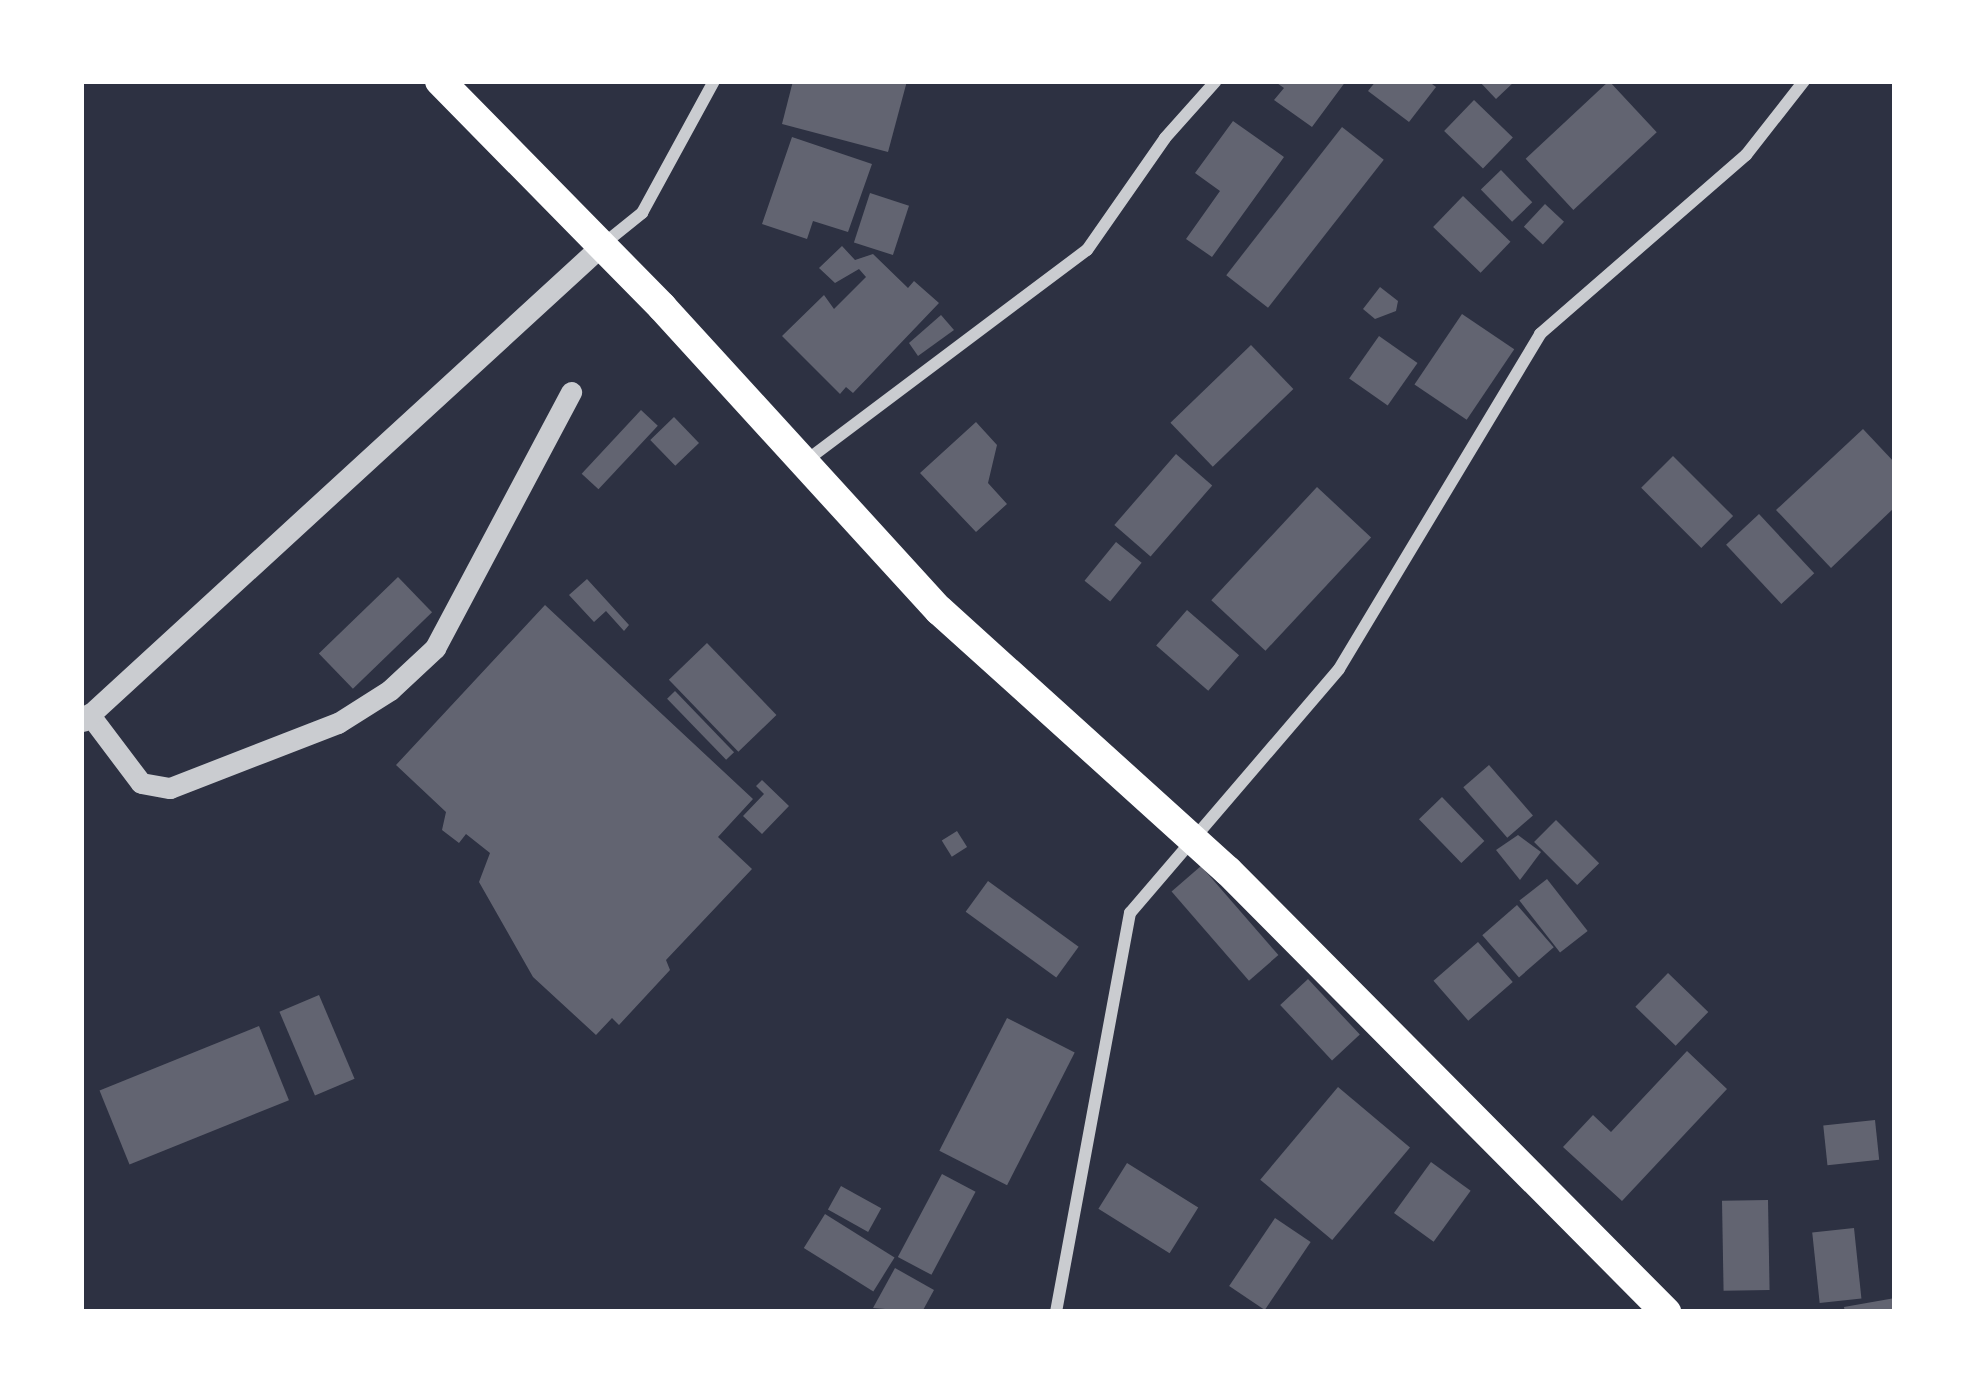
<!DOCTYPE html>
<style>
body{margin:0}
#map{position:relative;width:1976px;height:1393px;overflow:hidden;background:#2d3142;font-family:Arial,sans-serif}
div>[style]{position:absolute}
.building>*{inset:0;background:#626471;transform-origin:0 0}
.minor>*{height:12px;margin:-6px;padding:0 6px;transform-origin:6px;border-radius:6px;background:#caccd0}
.tertiary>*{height:21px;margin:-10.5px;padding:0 10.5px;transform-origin:10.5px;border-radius:10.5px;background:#caccd0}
.primary>*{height:30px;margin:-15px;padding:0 15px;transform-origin:15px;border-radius:15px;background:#fff}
span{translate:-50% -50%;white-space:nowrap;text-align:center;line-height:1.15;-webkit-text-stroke:9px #fff;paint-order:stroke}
.frame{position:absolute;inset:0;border:84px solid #fff;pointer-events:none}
</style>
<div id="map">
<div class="building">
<i style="clip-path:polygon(793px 81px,907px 81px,888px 152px,782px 124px)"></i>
<i style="clip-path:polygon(1274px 81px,1346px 81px,1312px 127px,1274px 100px,1284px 88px)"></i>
<i style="clip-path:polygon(1376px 81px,1428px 81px,1436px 87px,1409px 122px,1368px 91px)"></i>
<i style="clip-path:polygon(1479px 81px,1515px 81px,1496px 99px)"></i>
<i style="left:1609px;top:81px;width:70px;height:114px;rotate:47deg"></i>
<i style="left:1474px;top:100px;width:54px;height:43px;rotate:44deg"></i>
<i style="clip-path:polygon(1233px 121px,1284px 157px,1212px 257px,1186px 239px,1220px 191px,1195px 173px)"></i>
<i style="left:1342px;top:127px;width:53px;height:188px;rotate:38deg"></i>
<i style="clip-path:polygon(792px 137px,872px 164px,848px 232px,813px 221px,807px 239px,762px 224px)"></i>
<i style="left:1501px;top:170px;width:45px;height:28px;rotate:46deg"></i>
<i style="left:870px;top:193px;width:41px;height:52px;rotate:18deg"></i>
<i style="left:1463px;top:196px;width:66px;height:43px;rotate:44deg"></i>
<i style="left:1545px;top:204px;width:26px;height:31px;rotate:43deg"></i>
<i style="clip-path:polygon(842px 246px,855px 260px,873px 254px,908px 288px,914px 281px,939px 303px,853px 393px,846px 387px,840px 394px,782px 336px,824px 295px,834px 309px,866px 277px,859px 269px,835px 283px,819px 268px)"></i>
<i style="clip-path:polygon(1380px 287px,1398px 301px,1396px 311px,1375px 319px,1363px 309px)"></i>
<i style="left:1462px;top:314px;width:63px;height:85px;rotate:34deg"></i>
<i style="clip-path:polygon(941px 315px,954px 330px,918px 356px,909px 343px)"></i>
<i style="left:1379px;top:336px;width:47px;height:52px;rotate:35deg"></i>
<i style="left:1251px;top:345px;width:61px;height:112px;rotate:46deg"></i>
<i style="left:641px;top:410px;width:23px;height:87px;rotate:43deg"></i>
<i style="left:674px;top:417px;width:36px;height:33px;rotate:46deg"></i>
<i style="clip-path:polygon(976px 422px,997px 445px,988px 483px,1007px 504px,976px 532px,920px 473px)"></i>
<i style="clip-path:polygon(1863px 429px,1895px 463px,1895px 507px,1831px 568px,1776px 510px)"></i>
<i style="left:1176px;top:454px;width:48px;height:94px;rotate:41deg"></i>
<i style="left:1673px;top:456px;width:85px;height:45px;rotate:45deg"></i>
<i style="left:1317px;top:487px;width:74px;height:155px;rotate:43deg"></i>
<i style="left:1759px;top:514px;width:81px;height:45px;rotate:47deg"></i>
<i style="left:1116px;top:542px;width:33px;height:50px;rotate:39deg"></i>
<i style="left:398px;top:577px;width:49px;height:110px;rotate:46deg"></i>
<i style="clip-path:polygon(587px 579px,629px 625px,624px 631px,606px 611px,594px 622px,569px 595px)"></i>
<i style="clip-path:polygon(545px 605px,753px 799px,718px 837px,752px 869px,666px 960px,670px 970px,619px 1025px,612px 1018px,596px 1035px,533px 977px,479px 882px,490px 853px,466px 834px,459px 843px,442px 830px,446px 812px,396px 765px)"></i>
<i style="left:1187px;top:610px;width:69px;height:47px;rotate:41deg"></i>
<i style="left:707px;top:643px;width:100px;height:53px;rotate:46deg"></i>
<i style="left:675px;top:691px;width:85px;height:11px;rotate:46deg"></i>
<i style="left:1489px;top:765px;width:67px;height:34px;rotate:49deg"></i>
<i style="clip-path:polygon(762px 780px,789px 806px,762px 834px,743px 816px,764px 794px,756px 786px)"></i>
<i style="left:1442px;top:797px;width:61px;height:32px;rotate:46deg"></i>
<i style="left:1556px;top:820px;width:61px;height:31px;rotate:45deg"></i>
<i style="left:957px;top:831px;width:19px;height:18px;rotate:58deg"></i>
<i style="clip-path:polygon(1518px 835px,1541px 852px,1520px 880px,1496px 850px)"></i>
<i style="left:1201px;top:866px;width:118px;height:39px;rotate:49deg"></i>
<i style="left:1547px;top:879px;width:66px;height:35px;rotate:52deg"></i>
<i style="left:988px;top:881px;width:112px;height:38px;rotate:36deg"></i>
<i style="left:1517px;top:905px;width:56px;height:46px;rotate:49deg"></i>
<i style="left:1478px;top:942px;width:53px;height:59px;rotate:49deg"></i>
<i style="left:1668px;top:973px;width:56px;height:47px;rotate:44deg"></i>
<i style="left:1308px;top:979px;width:76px;height:38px;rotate:47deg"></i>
<i style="left:319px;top:995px;width:91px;height:43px;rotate:67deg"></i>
<i style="left:1007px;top:1018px;width:76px;height:149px;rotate:27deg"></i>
<i style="left:259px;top:1026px;width:80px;height:172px;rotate:68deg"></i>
<i style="clip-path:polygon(1687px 1051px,1727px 1089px,1622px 1201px,1563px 1147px,1593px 1115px,1611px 1132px)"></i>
<i style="left:1338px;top:1087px;width:94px;height:121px;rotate:40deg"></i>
<i style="left:1875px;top:1120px;width:40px;height:52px;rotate:84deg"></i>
<i style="left:1431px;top:1162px;width:49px;height:63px;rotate:36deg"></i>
<i style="left:1127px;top:1163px;width:84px;height:54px;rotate:32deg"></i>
<i style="left:942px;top:1174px;width:38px;height:94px;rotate:28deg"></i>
<i style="left:841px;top:1186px;width:46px;height:27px;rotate:29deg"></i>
<i style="left:1768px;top:1200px;width:90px;height:46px;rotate:89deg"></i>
<i style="left:825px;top:1214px;width:82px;height:40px;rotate:32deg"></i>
<i style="left:1275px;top:1218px;width:43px;height:82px;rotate:34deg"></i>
<i style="left:1854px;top:1228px;width:71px;height:42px;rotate:84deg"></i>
<i style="clip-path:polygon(895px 1268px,934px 1290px,922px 1312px,873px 1308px)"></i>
<i style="clip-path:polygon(1895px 1298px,1895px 1312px,1845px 1312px,1844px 1307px)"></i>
</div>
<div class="minor">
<i style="left:601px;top:246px;width:53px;rotate:-38.8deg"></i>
<i style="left:642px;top:213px;width:150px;rotate:-61.4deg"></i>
<i style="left:807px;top:460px;width:350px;rotate:-36.9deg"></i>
<i style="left:1087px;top:250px;width:136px;rotate:-55.1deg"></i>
<i style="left:1165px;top:138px;width:76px;rotate:-48.2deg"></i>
<i style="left:1056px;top:1312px;width:406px;rotate:-79.5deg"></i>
<i style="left:1130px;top:913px;width:321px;rotate:-49.4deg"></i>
<i style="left:1339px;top:669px;width:391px;rotate:-59deg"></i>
<i style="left:1540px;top:334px;width:273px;rotate:-41deg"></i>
<i style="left:1746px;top:155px;width:94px;rotate:-51.9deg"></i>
</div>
<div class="tertiary">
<i style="left:89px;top:714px;width:86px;rotate:53deg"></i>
<i style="left:141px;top:783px;width:29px;rotate:10deg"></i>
<i style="left:170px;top:788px;width:180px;rotate:-21.2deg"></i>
<i style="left:338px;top:723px;width:62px;rotate:-32.4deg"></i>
<i style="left:390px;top:690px;width:62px;rotate:-43deg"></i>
<i style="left:435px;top:648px;width:290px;rotate:-62deg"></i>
<i style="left:83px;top:721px;width:701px;rotate:-42.52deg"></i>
</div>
<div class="primary">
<i style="left:440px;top:81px;width:317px;rotate:45.5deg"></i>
<i style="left:662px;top:307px;width:411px;rotate:47.6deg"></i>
<i style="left:939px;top:610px;width:389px;rotate:42.1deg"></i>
<i style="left:1228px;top:871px;width:622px;rotate:45.2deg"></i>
</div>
<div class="frame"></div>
</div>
